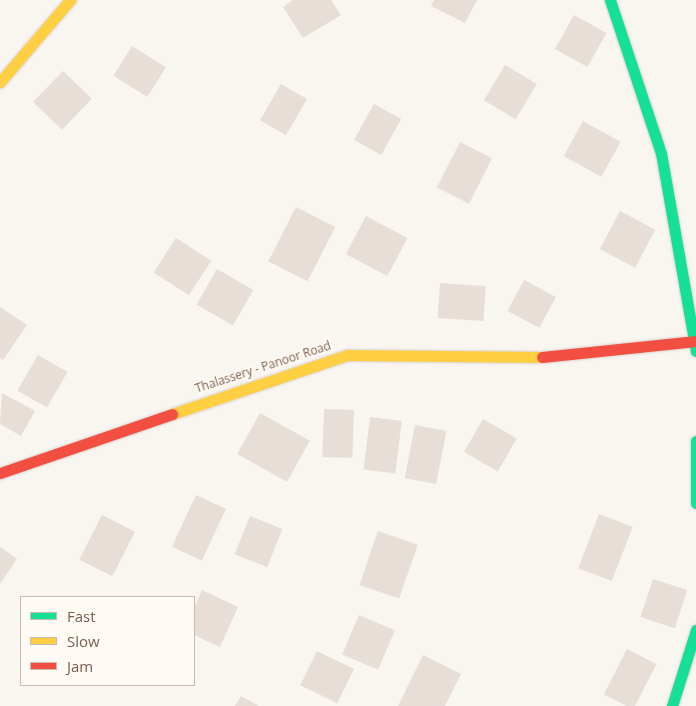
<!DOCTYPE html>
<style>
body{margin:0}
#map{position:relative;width:696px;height:706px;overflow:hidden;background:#f9f5f0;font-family:"Open Sans",sans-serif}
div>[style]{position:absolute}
.building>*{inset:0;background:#e6ded7;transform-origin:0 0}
.roads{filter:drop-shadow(0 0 1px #d9d2cb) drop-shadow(0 0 1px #d9d2cb)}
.fast>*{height:11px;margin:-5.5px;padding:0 5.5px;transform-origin:5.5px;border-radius:5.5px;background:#16e098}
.slow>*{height:11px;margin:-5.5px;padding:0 5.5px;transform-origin:5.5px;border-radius:5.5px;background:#ffcf43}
.jam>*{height:11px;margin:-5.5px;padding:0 5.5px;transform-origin:5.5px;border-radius:5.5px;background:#f24e42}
span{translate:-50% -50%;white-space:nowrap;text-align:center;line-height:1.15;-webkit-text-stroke:4px #fffaf3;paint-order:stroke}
.street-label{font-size:12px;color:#7a5c4d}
.legend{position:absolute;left:20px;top:596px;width:175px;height:90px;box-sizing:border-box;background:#fffaf3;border:1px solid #cabbb1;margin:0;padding:6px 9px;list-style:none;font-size:15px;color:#7a5c4d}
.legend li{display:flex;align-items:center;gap:10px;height:25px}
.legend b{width:25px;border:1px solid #cabbb1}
</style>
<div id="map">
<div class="building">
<i style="clip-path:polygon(293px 0,331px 0,341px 15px,303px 38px,283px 7px)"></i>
<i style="clip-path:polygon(434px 0,477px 0,465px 23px,431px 6px)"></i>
<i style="left:574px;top:15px;width:37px;height:39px;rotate:29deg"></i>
<i style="left:132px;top:46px;width:40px;height:35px;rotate:32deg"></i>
<i style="left:505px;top:65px;width:37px;height:41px;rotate:31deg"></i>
<i style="left:63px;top:71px;width:40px;height:43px;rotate:44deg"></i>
<i style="left:281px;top:84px;width:30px;height:42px;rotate:30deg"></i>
<i style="left:374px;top:104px;width:31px;height:41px;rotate:29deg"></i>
<i style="left:583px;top:121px;width:43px;height:40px;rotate:29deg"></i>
<i style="left:460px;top:142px;width:36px;height:51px;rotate:27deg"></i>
<i style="left:296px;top:207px;width:44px;height:61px;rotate:27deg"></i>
<i style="left:620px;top:211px;width:40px;height:43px;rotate:28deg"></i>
<i style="left:366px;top:216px;width:47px;height:43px;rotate:28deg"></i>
<i style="left:176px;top:238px;width:42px;height:41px;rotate:33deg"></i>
<i style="left:217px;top:269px;width:42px;height:41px;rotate:30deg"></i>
<i style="left:524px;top:280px;width:36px;height:35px;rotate:28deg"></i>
<i style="left:440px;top:283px;width:46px;height:35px;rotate:4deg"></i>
<i style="clip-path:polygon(0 307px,27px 325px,3px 360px,0 358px)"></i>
<i style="left:38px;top:355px;width:34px;height:41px;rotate:30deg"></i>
<i style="clip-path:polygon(2px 393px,35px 411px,21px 436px,0 424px)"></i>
<i style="left:324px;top:409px;width:30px;height:48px;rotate:2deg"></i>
<i style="left:260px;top:413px;width:57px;height:47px;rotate:29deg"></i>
<i style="left:370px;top:417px;width:32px;height:53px;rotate:7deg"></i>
<i style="left:483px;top:419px;width:39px;height:38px;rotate:30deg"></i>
<i style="left:415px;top:425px;width:32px;height:54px;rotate:11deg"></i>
<i style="left:196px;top:495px;width:33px;height:57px;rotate:25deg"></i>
<i style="left:599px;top:514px;width:36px;height:58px;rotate:21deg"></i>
<i style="left:102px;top:515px;width:37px;height:50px;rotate:27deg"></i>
<i style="left:250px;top:516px;width:35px;height:41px;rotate:22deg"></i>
<i style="left:378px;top:531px;width:42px;height:57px;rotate:19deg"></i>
<i style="clip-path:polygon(0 547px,17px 559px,0 584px)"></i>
<i style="left:653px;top:579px;width:36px;height:40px;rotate:18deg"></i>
<i style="clip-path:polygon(202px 590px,238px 607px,220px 647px,194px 635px,194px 608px)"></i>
<i style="left:359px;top:615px;width:39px;height:43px;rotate:23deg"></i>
<i style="left:627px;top:649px;width:33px;height:51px;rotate:27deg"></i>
<i style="left:317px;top:651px;width:41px;height:38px;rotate:26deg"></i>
<i style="clip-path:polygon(423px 655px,461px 674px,445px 706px,398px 706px)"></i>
<i style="clip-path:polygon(241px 696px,259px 706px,235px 706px)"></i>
</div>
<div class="roads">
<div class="fast">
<i style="left:610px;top:0;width:161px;rotate:71.6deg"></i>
<i style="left:661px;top:153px;width:201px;rotate:80deg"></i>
<i style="left:696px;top:441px;width:62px;rotate:90deg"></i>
<i style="left:672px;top:706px;width:80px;rotate:-72.5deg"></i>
</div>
<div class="slow">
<i style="left:0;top:82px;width:108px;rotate:-49.5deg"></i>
<i style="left:172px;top:414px;width:185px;rotate:-18.6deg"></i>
<i style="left:347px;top:355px;width:195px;rotate:0.6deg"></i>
</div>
<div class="jam">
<i style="left:542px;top:357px;width:155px;rotate:-5.9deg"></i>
<i style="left:0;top:473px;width:182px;rotate:-18.9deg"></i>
</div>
</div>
<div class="street-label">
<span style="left:263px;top:367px;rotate:-18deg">Thalassery - Panoor Road</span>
</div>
<ul class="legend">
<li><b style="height:6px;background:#16e098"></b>Fast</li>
<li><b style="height:6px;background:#ffcf43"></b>Slow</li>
<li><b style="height:6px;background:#f24e42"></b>Jam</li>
</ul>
</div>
